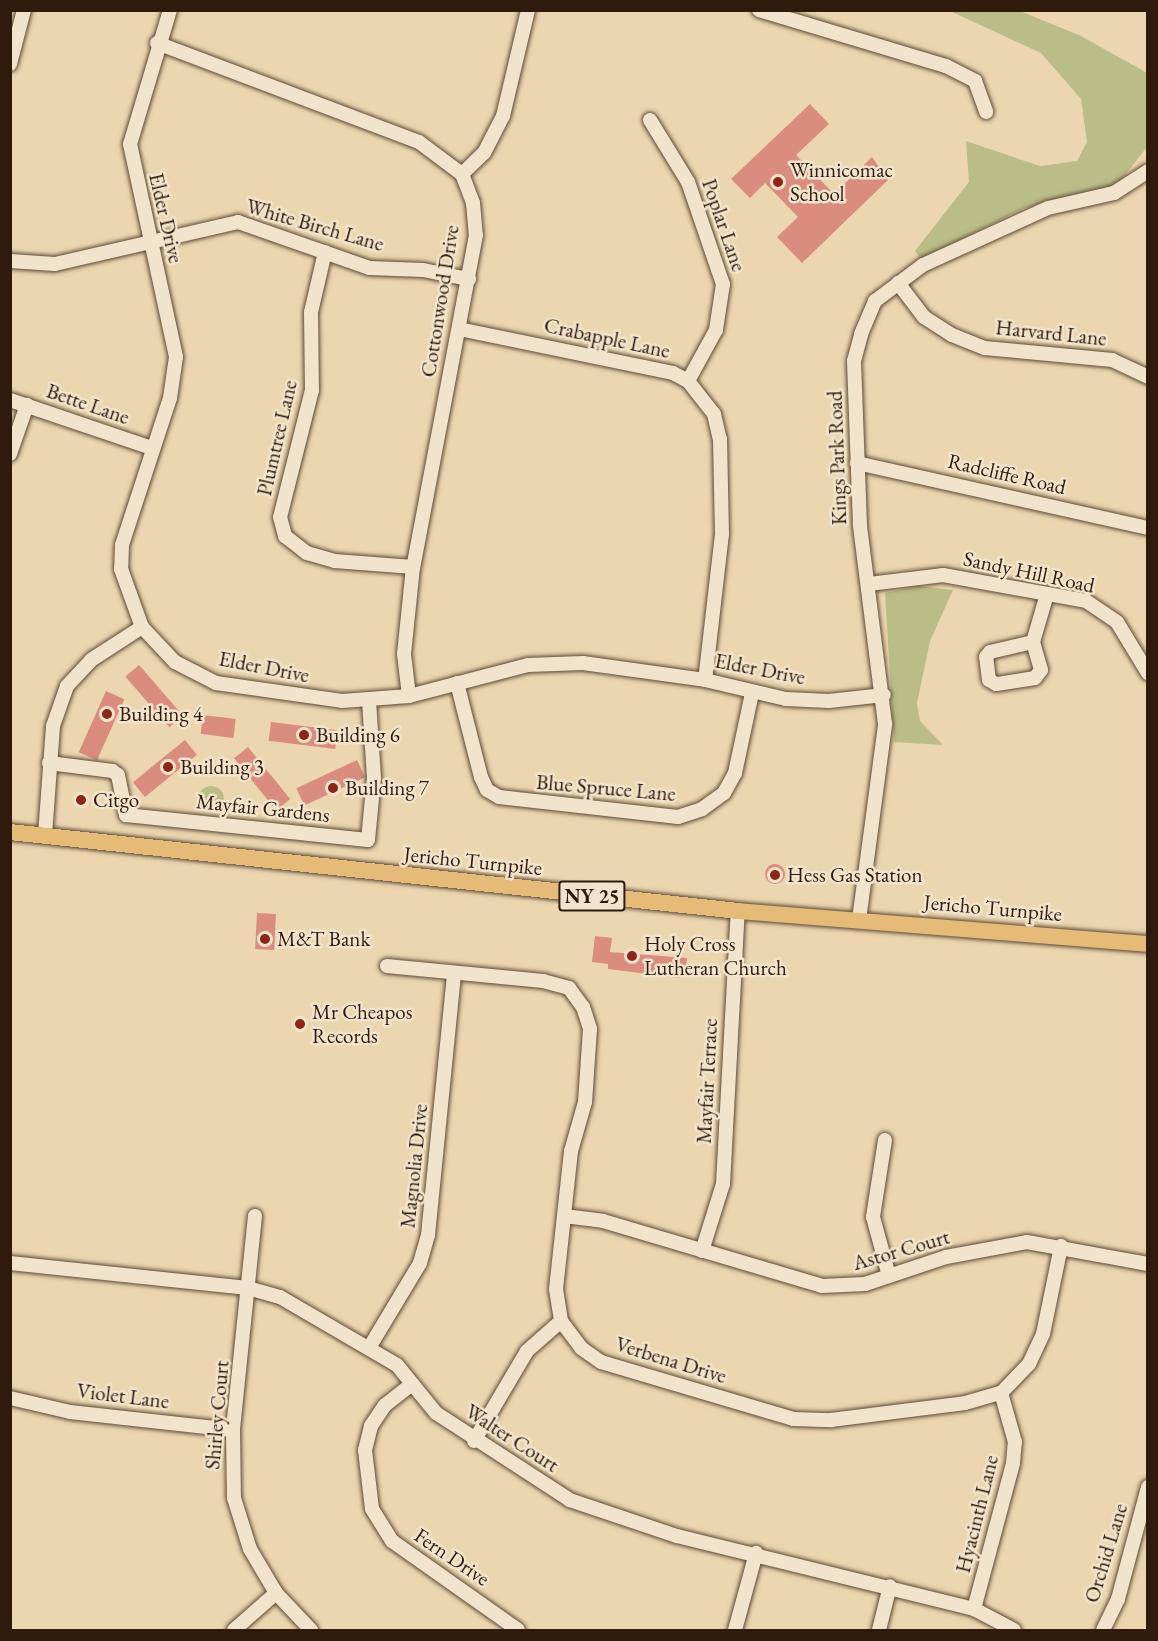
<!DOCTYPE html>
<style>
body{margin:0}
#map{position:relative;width:1158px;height:1641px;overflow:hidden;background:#ebd6b0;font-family:"EB Garamond",serif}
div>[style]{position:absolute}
.green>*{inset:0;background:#bbbd88}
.round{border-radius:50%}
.building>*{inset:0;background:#da8c7f;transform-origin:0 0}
.roads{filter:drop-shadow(0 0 2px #5e4934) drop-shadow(0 0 2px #5e4934)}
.minor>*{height:14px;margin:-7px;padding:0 7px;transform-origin:7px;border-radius:7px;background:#f2e4cc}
.major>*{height:16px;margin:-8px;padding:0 8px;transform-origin:8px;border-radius:8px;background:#e6bb78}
.dots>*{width:16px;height:16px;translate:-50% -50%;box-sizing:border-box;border:3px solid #f2e4cc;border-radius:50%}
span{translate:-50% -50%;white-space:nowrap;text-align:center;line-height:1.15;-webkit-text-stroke:5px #f2e4cc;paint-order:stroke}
.shield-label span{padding:2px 4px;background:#f2e4cc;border:2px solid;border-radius:4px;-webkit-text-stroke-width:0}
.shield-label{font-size:20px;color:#2f1a0b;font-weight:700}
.poi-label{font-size:21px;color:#2f1a0b}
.left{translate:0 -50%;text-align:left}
.street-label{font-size:21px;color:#2f1a0b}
.frame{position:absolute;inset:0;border:12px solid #2f1a0b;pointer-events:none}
</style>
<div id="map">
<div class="green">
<i style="clip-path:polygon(950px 11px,1020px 11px,1081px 36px,1147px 73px,1147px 147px,1117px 185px,1024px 208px,921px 259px,915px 251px,969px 182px,966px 141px,1040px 166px,1077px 161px,1087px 142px,1081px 99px,1041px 53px)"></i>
<i style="clip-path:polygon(919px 586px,953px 590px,930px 641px,917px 703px,920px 721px,943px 745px,894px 742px,885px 593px)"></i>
<i class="round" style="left:198px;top:786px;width:26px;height:26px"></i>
</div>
<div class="building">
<i style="clip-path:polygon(810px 104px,829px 124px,796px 155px,834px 194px,872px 157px,888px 180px,802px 263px,777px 237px,798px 217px,765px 183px,750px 198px,731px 179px)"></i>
<i style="left:139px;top:665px;width:67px;height:18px;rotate:49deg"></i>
<i style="left:106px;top:691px;width:20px;height:67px;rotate:24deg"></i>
<i style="left:203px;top:715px;width:33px;height:19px;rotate:7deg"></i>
<i style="left:271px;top:722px;width:67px;height:19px;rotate:7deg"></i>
<i style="left:185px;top:740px;width:19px;height:67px;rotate:51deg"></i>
<i style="left:248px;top:747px;width:67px;height:18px;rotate:51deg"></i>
<i style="left:357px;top:760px;width:19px;height:67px;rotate:65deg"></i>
<i class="round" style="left:765px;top:864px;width:20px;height:20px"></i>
<i style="left:257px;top:913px;width:19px;height:36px;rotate:3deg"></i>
<i style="clip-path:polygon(595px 936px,612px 938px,610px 952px,687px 958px,686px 969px,682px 969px,680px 978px,608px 969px,608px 964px,592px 962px)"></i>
</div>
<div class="roads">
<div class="minor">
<i style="left:170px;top:10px;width:140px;rotate:106.6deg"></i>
<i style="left:130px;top:144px;width:218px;rotate:77.8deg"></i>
<i style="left:176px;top:357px;width:41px;rotate:98.3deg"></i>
<i style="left:170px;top:398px;width:155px;rotate:108.1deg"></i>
<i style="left:122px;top:545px;width:24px;rotate:92deg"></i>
<i style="left:121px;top:569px;width:62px;rotate:70.1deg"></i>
<i style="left:142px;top:627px;width:48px;rotate:46.7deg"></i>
<i style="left:175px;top:662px;width:46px;rotate:27.1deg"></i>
<i style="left:216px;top:683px;width:127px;rotate:8.1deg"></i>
<i style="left:342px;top:701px;width:67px;rotate:-4.3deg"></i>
<i style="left:409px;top:696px;width:123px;rotate:-14.6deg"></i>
<i style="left:528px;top:665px;width:55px;rotate:-2.1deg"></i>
<i style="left:583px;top:663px;width:123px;rotate:7.9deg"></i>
<i style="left:705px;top:680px;width:83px;rotate:13.2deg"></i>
<i style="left:786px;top:699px;width:43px;rotate:2.7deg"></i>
<i style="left:829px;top:701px;width:55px;rotate:-6.2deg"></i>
<i style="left:759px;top:10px;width:195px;rotate:16.7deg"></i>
<i style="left:946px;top:66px;width:33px;rotate:27deg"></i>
<i style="left:975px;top:81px;width:33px;rotate:70deg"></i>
<i style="left:157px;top:43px;width:280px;rotate:20.7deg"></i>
<i style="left:419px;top:142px;width:54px;rotate:36.7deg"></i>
<i style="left:462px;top:174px;width:31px;rotate:69deg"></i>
<i style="left:473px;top:203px;width:32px;rotate:85deg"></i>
<i style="left:476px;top:235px;width:338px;rotate:100.7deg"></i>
<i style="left:413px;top:567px;width:87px;rotate:95.9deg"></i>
<i style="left:404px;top:654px;width:42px;rotate:83.2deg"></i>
<i style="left:10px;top:64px;width:56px;rotate:-75.5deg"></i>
<i style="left:650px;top:120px;width:73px;rotate:58.5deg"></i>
<i style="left:688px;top:182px;width:108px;rotate:71.1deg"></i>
<i style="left:723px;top:284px;width:47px;rotate:98.7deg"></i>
<i style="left:716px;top:330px;width:58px;rotate:118.8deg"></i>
<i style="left:462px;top:174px;width:30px;rotate:-44deg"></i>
<i style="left:484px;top:153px;width:42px;rotate:-62.8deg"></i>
<i style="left:503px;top:116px;width:109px;rotate:-76.7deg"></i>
<i style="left:325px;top:252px;width:62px;rotate:103.1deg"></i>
<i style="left:311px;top:312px;width:78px;rotate:89.3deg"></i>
<i style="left:312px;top:390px;width:131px;rotate:104.1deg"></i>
<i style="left:280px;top:517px;width:20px;rotate:75deg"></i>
<i style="left:285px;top:536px;width:28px;rotate:38deg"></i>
<i style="left:307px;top:553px;width:29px;rotate:16deg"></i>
<i style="left:335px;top:561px;width:78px;rotate:4.4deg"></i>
<i style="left:10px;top:261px;width:45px;rotate:3.8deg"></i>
<i style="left:55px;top:264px;width:188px;rotate:-12.9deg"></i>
<i style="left:238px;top:222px;width:139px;rotate:19.3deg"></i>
<i style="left:369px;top:268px;width:54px;rotate:2.1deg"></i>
<i style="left:423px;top:270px;width:47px;rotate:11.1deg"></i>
<i style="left:898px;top:283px;width:43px;rotate:52.6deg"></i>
<i style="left:924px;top:317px;width:33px;rotate:33deg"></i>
<i style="left:952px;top:335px;width:35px;rotate:22deg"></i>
<i style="left:985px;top:348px;width:128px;rotate:5.4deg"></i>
<i style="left:1112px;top:360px;width:40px;rotate:25deg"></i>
<i style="left:459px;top:329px;width:218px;rotate:11.6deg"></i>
<i style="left:673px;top:373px;width:17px;rotate:28deg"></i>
<i style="left:688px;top:381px;width:42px;rotate:51.8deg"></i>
<i style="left:714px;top:414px;width:26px;rotate:77deg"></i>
<i style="left:720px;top:439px;width:95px;rotate:88.8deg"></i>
<i style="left:722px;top:534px;width:147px;rotate:96.6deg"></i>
<i style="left:10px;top:400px;width:150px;rotate:18.7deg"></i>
<i style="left:10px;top:454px;width:52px;rotate:-70.9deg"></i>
<i style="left:857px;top:463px;width:298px;rotate:12.6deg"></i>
<i style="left:869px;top:584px;width:75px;rotate:-6.9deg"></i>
<i style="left:943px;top:575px;width:145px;rotate:10.3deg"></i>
<i style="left:1086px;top:601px;width:37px;rotate:34deg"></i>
<i style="left:1117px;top:622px;width:60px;rotate:58.7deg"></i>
<i style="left:1033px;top:642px;width:29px;rotate:74deg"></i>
<i style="left:1041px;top:670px;width:10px;rotate:127deg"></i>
<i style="left:1035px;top:678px;width:39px;rotate:171deg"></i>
<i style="left:996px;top:684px;width:8px;rotate:-150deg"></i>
<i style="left:989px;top:680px;width:23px;rotate:-97deg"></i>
<i style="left:986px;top:657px;width:6px;rotate:-51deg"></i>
<i style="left:990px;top:652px;width:44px;rotate:-13.1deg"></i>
<i style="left:1033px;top:642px;width:50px;rotate:-73.7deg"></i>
<i style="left:457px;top:683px;width:97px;rotate:75.7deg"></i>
<i style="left:481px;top:777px;width:14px;rotate:65deg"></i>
<i style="left:487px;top:790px;width:14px;rotate:30deg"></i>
<i style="left:499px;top:797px;width:180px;rotate:6.4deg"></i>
<i style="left:678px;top:817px;width:25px;rotate:-18deg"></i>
<i style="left:702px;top:809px;width:27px;rotate:-36deg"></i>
<i style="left:724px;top:793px;width:23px;rotate:-61deg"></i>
<i style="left:735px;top:773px;width:82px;rotate:-78deg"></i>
<i style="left:49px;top:763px;width:64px;rotate:7.2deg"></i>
<i style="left:112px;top:771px;width:7px;rotate:34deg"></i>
<i style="left:118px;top:775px;width:41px;rotate:78.7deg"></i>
<i style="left:126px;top:815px;width:243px;rotate:5.9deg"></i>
<i style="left:368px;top:840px;width:62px;rotate:-84.5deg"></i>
<i style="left:374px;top:778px;width:77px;rotate:-93.7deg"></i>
<i style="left:45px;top:835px;width:109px;rotate:-85.8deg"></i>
<i style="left:53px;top:726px;width:42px;rotate:-70.7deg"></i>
<i style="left:67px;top:686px;width:35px;rotate:-47deg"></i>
<i style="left:91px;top:660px;width:61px;rotate:-32.9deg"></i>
<i style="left:859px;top:920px;width:198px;rotate:-82.4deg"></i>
<i style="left:885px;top:724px;width:201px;rotate:-97.2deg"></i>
<i style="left:860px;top:525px;width:164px;rotate:-92.1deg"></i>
<i style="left:854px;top:361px;width:28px;rotate:-75deg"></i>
<i style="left:861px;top:334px;width:36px;rotate:-67deg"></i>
<i style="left:875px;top:301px;width:60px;rotate:-36.9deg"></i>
<i style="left:923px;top:265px;width:137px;rotate:-24.5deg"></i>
<i style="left:1048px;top:208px;width:68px;rotate:-12.8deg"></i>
<i style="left:1114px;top:193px;width:40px;rotate:-32.9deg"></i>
<i style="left:387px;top:966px;width:157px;rotate:5.5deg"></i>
<i style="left:543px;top:981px;width:27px;rotate:15deg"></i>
<i style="left:569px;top:988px;width:24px;rotate:54deg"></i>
<i style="left:583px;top:1007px;width:23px;rotate:72deg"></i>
<i style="left:590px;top:1029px;width:73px;rotate:93.9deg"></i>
<i style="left:585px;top:1102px;width:51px;rotate:105.9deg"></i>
<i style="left:571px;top:1151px;width:139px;rotate:96.2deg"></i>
<i style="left:556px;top:1289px;width:32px;rotate:81deg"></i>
<i style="left:561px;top:1321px;width:34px;rotate:53deg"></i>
<i style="left:581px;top:1348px;width:24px;rotate:35deg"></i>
<i style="left:601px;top:1362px;width:200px;rotate:16.5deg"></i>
<i style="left:793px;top:1419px;width:38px;rotate:2deg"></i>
<i style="left:831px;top:1420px;width:135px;rotate:-7.2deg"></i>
<i style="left:965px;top:1403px;width:37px;rotate:-16deg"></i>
<i style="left:1001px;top:1393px;width:40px;rotate:-46deg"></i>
<i style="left:1029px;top:1364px;width:33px;rotate:-65deg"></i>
<i style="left:1043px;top:1334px;width:90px;rotate:-78.4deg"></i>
<i style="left:885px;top:1140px;width:78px;rotate:98.9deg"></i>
<i style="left:873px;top:1217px;width:61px;rotate:74.8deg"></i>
<i style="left:255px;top:1216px;width:215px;rotate:95.9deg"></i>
<i style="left:233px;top:1430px;width:68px;rotate:89.2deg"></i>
<i style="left:234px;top:1498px;width:53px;rotate:72.6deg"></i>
<i style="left:250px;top:1549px;width:51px;rotate:59.4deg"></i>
<i style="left:276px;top:1593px;width:51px;rotate:46.6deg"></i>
<i style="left:564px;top:1216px;width:39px;rotate:7deg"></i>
<i style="left:603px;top:1221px;width:228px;rotate:16.5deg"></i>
<i style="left:822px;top:1286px;width:43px;rotate:-2.7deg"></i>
<i style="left:865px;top:1284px;width:85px;rotate:-18.4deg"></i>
<i style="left:946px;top:1257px;width:82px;rotate:-10.5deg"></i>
<i style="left:1027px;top:1242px;width:123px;rotate:10.3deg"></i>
<i style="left:702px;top:1251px;width:70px;rotate:-72.6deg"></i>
<i style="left:723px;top:1184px;width:273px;rotate:-86.9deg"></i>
<i style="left:10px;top:1263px;width:239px;rotate:6deg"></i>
<i style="left:248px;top:1288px;width:33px;rotate:16deg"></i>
<i style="left:280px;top:1297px;width:135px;rotate:30.2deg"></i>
<i style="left:397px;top:1365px;width:62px;rotate:50.9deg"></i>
<i style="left:436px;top:1413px;width:160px;rotate:33deg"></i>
<i style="left:570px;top:1500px;width:113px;rotate:18.6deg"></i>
<i style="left:677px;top:1536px;width:306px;rotate:13.8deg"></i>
<i style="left:974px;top:1609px;width:45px;rotate:27.7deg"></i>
<i style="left:369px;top:1348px;width:99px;rotate:-59deg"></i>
<i style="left:420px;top:1263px;width:29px;rotate:-74deg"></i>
<i style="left:428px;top:1235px;width:263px;rotate:-84.3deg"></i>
<i style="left:412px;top:1384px;width:34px;rotate:142deg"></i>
<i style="left:385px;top:1405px;width:25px;rotate:124deg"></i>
<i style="left:371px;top:1426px;width:25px;rotate:104deg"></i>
<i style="left:365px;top:1450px;width:59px;rotate:83.2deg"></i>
<i style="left:372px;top:1509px;width:38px;rotate:58deg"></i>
<i style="left:392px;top:1541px;width:154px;rotate:35.2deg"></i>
<i style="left:10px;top:1398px;width:62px;rotate:13.1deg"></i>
<i style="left:70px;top:1412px;width:164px;rotate:6.3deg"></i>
<i style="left:474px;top:1441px;width:104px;rotate:-59.5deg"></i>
<i style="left:527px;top:1351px;width:45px;rotate:-41.4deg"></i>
<i style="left:974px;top:1609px;width:151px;rotate:-75deg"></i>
<i style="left:1013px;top:1463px;width:21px;rotate:-85deg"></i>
<i style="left:1015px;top:1442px;width:51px;rotate:-105.9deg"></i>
<i style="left:234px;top:1630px;width:56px;rotate:-41.4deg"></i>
<i style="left:735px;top:1630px;width:80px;rotate:-74.7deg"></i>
<i style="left:879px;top:1630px;width:45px;rotate:-76deg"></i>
<i style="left:1103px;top:1630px;width:34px;rotate:-64deg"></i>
<i style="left:1118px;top:1599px;width:116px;rotate:-75deg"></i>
</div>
<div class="major">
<i style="left:10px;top:832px;width:732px;rotate:6.19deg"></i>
<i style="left:738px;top:911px;width:411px;rotate:4.6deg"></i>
</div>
</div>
<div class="dots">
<i style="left:778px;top:182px;background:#8f2418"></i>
<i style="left:107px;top:714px;background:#8f2418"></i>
<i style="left:304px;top:735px;background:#8f2418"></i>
<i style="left:168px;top:767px;background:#8f2418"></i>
<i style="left:333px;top:788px;background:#8f2418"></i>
<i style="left:81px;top:800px;background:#8f2418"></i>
<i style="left:775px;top:875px;background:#8f2418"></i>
<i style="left:265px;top:939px;background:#8f2418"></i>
<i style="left:632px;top:956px;background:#8f2418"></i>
<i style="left:300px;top:1024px;background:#8f2418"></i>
</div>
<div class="shield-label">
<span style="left:592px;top:896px">NY 25</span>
</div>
<div class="poi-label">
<span class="left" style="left:790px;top:182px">Winnicomac<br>School</span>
<span class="left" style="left:119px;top:714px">Building 4</span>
<span class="left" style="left:316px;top:735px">Building 6</span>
<span class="left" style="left:180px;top:767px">Building 3</span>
<span class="left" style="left:345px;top:788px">Building 7</span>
<span class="left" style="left:93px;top:800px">Citgo</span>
<span class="left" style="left:787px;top:875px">Hess Gas Station</span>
<span class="left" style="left:277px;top:939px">M&amp;T Bank</span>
<span class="left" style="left:644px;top:956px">Holy Cross<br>Lutheran Church</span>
<span class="left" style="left:312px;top:1024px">Mr Cheapos<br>Records</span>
</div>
<div class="street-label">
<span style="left:166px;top:218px;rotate:77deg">Elder Drive</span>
<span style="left:315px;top:225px;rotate:16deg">White Birch Lane</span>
<span style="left:724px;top:225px;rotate:71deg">Poplar Lane</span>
<span style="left:440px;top:301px;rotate:-81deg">Cottonwood Drive</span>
<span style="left:1051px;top:333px;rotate:6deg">Harvard Lane</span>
<span style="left:607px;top:338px;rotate:12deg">Crabapple Lane</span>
<span style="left:88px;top:404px;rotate:19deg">Bette Lane</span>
<span style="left:277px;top:438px;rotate:-77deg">Plumtree Lane</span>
<span style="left:837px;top:458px;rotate:-92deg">Kings Park Road</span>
<span style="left:1007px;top:474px;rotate:13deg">Radcliffe Road</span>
<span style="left:1029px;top:572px;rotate:12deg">Sandy Hill Road</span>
<span style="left:264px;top:667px;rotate:11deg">Elder Drive</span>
<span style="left:760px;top:669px;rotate:11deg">Elder Drive</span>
<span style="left:606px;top:788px;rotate:5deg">Blue Spruce Lane</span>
<span style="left:263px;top:808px;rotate:6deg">Mayfair Gardens</span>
<span style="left:473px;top:861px;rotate:6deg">Jericho Turnpike</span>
<span style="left:993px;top:908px;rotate:5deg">Jericho Turnpike</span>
<span style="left:707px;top:1081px;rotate:-87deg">Mayfair Terrace</span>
<span style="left:414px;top:1166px;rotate:-84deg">Magnolia Drive</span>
<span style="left:901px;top:1250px;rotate:-16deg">Astor Court</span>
<span style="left:671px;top:1360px;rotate:17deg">Verbena Drive</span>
<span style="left:123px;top:1396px;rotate:7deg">Violet Lane</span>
<span style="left:217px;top:1415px;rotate:-85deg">Shirley Court</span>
<span style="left:512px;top:1438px;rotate:33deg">Walter Court</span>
<span style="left:977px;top:1514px;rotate:-76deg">Hyacinth Lane</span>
<span style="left:1106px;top:1553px;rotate:-73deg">Orchid Lane</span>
<span style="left:452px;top:1557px;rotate:34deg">Fern Drive</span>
</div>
<div class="frame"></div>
</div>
